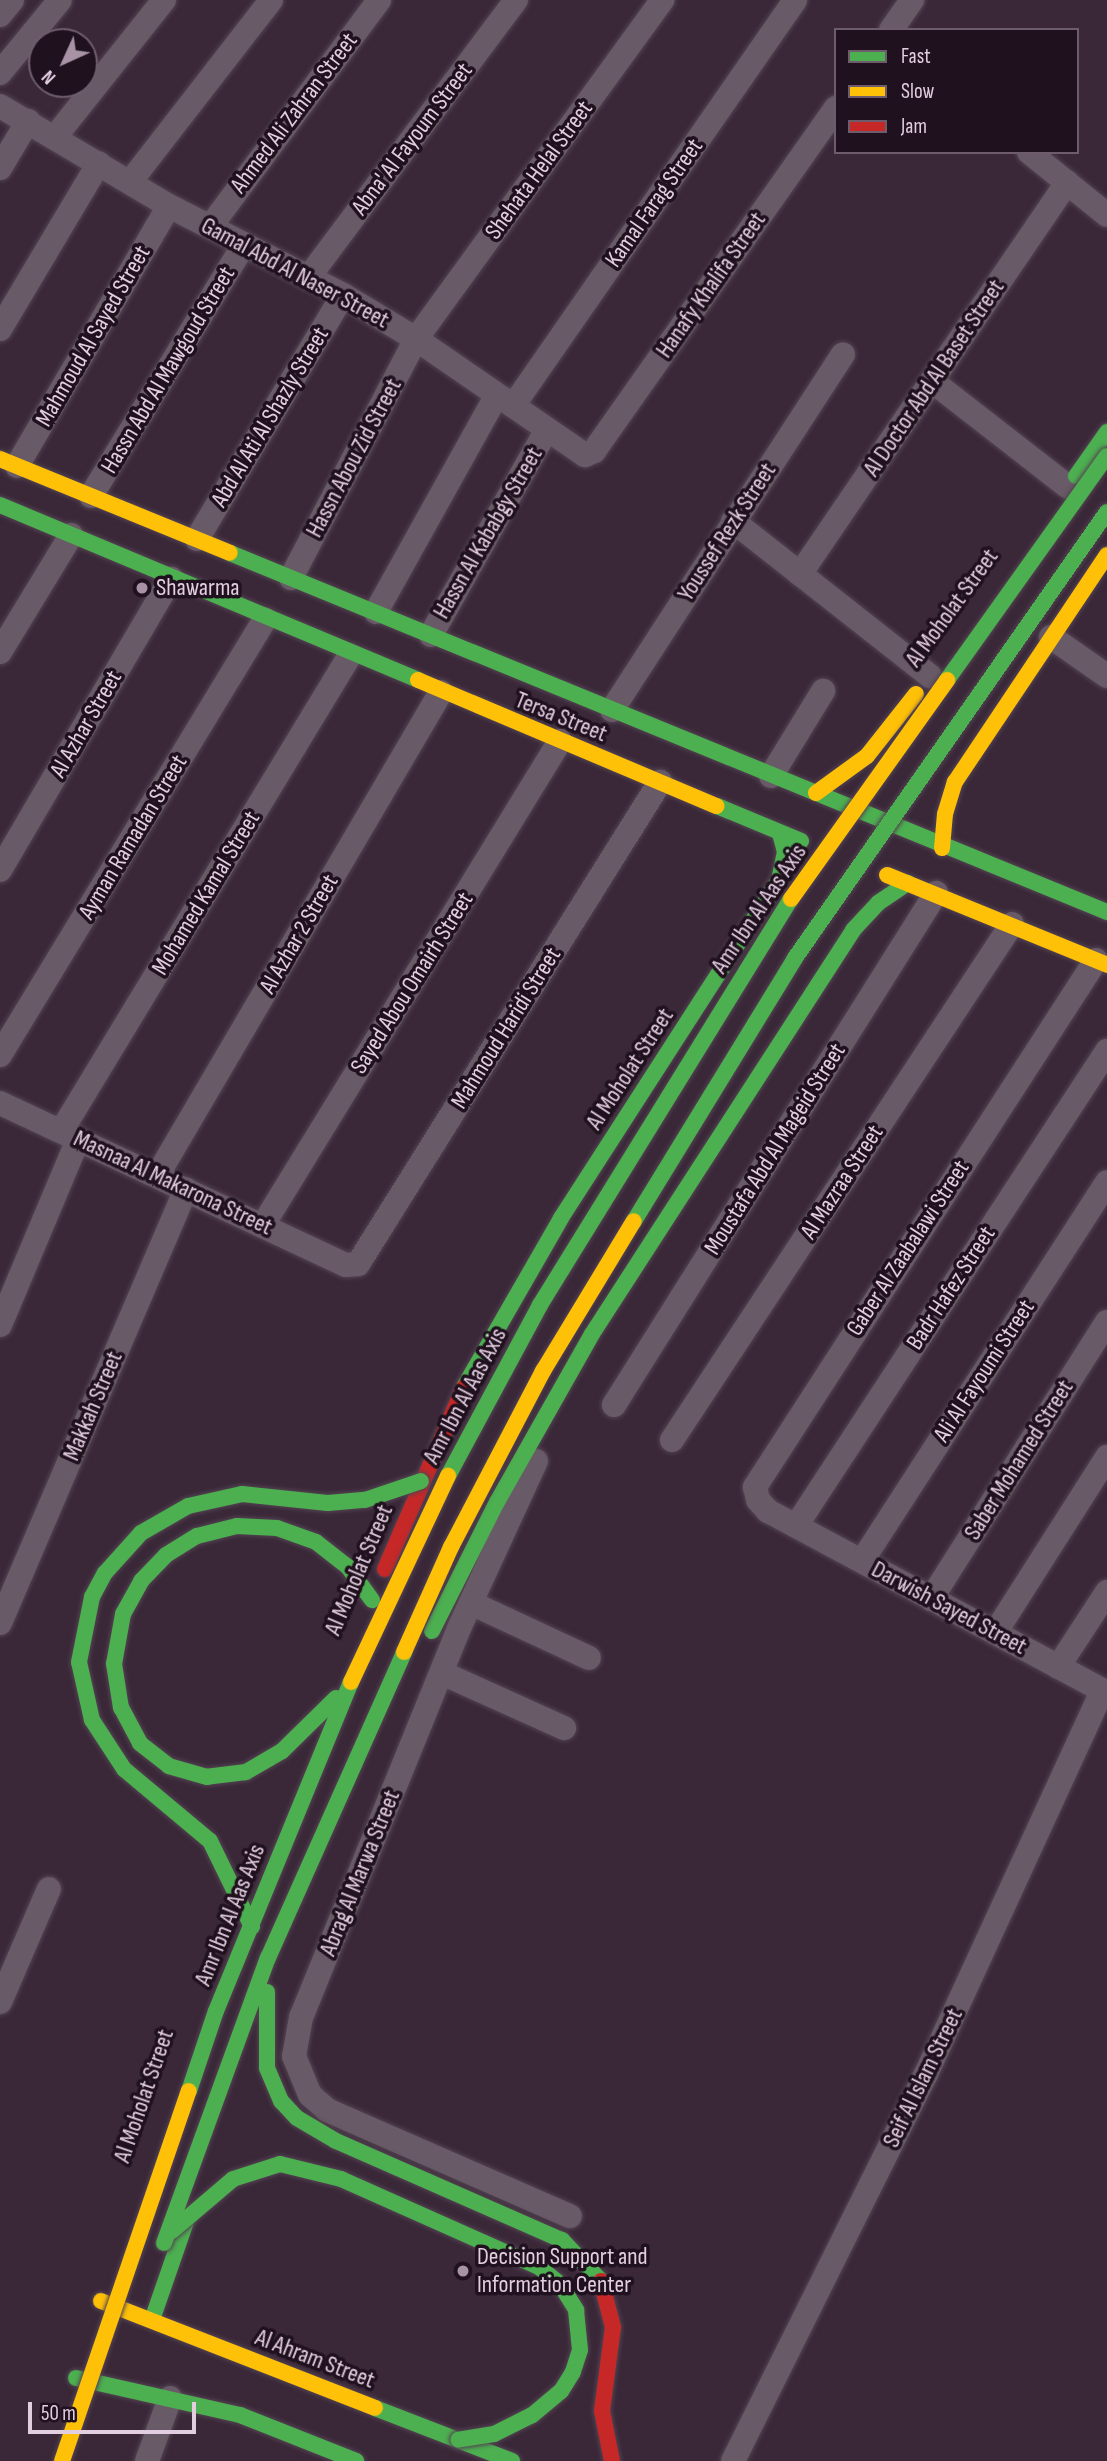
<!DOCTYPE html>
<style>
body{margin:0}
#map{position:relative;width:1107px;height:2461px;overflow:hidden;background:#3a2839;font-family:"Sofia Sans Condensed",sans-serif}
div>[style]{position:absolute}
.roads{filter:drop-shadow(0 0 2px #534351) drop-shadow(0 0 2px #534351)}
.street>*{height:24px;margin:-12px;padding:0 12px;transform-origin:12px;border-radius:12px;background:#695a67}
.fast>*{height:16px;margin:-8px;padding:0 8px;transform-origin:8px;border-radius:8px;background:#4caf50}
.slow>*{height:16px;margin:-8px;padding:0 8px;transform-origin:8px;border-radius:8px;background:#ffc107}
.jam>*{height:16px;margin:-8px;padding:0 8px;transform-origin:8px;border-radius:8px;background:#c62828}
.bridges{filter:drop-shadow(0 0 2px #534351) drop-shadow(0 0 2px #534351)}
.fast-bridge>*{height:16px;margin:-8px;padding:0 8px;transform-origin:8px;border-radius:8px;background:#4caf50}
.slow-bridge>*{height:16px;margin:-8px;padding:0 8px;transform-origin:8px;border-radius:8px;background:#ffc107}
.jam-bridge>*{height:16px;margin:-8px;padding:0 8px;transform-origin:8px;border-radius:8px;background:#c62828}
.dots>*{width:19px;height:19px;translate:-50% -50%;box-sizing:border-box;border:4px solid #20111e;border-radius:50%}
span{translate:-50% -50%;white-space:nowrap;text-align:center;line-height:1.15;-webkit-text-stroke:7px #20111e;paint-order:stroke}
.street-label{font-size:24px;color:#e3cde0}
.poi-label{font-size:24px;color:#e3cde0}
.left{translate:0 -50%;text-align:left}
.legend{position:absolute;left:834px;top:28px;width:245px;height:126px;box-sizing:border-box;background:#20111e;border:2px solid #6e5c6c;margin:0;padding:9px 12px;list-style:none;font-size:21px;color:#e3cde0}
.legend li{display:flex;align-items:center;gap:14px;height:35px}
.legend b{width:35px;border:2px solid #6e5c6c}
.north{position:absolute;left:28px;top:28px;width:70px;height:70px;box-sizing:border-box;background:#20111e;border:2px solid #6e5c6c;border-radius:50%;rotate:225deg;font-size:19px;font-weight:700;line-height:28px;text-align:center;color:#e3cde0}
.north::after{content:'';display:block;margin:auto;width:24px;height:32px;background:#a893a6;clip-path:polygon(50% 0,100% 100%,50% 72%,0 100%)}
.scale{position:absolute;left:28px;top:2402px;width:168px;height:32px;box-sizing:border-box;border:4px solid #e3cde0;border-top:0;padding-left:9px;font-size:21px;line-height:24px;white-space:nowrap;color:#e3cde0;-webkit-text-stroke:5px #20111e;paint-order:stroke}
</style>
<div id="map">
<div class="roads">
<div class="street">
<i style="left:0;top:15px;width:19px;rotate:-51deg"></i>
<i style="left:891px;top:30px;width:37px;rotate:-55deg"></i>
<i style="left:0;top:73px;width:94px;rotate:-50.6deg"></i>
<i style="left:0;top:106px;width:196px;rotate:30.6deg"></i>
<i style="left:169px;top:206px;width:195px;rotate:27.1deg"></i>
<i style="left:343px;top:295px;width:85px;rotate:31.1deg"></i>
<i style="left:416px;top:339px;width:205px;rotate:34.5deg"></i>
<i style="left:585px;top:455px;width:10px;rotate:-24deg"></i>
<i style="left:594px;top:451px;width:420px;rotate:-54.8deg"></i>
<i style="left:55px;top:137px;width:175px;rotate:-51.5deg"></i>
<i style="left:1029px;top:152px;width:100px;rotate:38.9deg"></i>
<i style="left:0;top:168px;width:55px;rotate:-59.2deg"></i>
<i style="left:130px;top:182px;width:230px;rotate:-52.2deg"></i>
<i style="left:210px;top:227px;width:283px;rotate:-53.3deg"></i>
<i style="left:308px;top:278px;width:347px;rotate:-53.2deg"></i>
<i style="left:0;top:329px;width:193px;rotate:-59.2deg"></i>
<i style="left:932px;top:381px;width:172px;rotate:37.9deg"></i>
<i style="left:513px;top:406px;width:494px;rotate:-55.2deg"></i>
<i style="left:17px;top:466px;width:301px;rotate:-59.7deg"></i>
<i style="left:91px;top:496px;width:295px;rotate:-58.7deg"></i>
<i style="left:733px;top:521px;width:251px;rotate:38.2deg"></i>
<i style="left:197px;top:539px;width:284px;rotate:-59.1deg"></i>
<i style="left:800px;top:574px;width:474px;rotate:-55.7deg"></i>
<i style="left:291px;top:578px;width:270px;rotate:-62.4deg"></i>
<i style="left:416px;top:339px;width:419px;rotate:-54deg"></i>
<i style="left:376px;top:612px;width:248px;rotate:-60.9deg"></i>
<i style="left:431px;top:635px;width:234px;rotate:-60.6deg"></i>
<i style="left:1051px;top:637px;width:68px;rotate:34.9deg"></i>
<i style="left:0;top:652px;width:137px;rotate:-58.7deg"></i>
<i style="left:612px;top:710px;width:424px;rotate:-57deg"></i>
<i style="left:771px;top:776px;width:100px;rotate:-58.5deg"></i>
<i style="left:0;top:870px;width:338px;rotate:-59.6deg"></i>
<i style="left:1096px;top:960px;width:628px;rotate:122.91deg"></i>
<i style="left:755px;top:1487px;width:13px;rotate:77deg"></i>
<i style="left:758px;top:1500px;width:15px;rotate:48deg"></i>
<i style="left:768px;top:1511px;width:385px;rotate:28.2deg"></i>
<i style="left:0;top:1055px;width:510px;rotate:-58.71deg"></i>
<i style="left:0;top:1103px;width:382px;rotate:25.1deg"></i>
<i style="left:346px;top:1265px;width:12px;rotate:-5deg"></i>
<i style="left:358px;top:1264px;width:569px;rotate:-57.93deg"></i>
<i style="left:62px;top:1130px;width:555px;rotate:-58.77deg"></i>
<i style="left:157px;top:1176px;width:561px;rotate:-59.6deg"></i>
<i style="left:263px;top:1225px;width:568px;rotate:-58.47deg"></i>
<i style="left:0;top:1325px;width:202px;rotate:-67.2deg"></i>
<i style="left:614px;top:1405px;width:605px;rotate:-57.83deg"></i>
<i style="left:672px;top:1440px;width:618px;rotate:-56.62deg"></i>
<i style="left:536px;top:1461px;width:182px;rotate:114.7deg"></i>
<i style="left:460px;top:1626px;width:422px;rotate:112.1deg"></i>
<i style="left:301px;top:2017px;width:40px;rotate:100deg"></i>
<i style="left:294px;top:2056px;width:42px;rotate:67.7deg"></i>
<i style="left:310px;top:2095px;width:23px;rotate:41deg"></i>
<i style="left:327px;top:2110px;width:265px;rotate:23.6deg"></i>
<i style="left:796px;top:1526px;width:568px;rotate:-56.79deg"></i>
<i style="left:862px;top:1561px;width:451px;rotate:-57.1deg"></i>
<i style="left:931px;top:1599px;width:328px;rotate:-57.6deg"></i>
<i style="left:471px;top:1603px;width:130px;rotate:25deg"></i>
<i style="left:0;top:1623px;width:472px;rotate:-66.8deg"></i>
<i style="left:995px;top:1633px;width:209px;rotate:-57.5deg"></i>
<i style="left:1058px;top:1667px;width:90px;rotate:-56.8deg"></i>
<i style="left:442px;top:1673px;width:134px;rotate:24.3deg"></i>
<i style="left:0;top:2002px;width:123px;rotate:-66.6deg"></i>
<i style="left:147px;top:2461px;width:67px;rotate:-69.9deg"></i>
<i style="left:733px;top:2461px;width:432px;rotate:-63.5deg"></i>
<i style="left:926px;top:2074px;width:422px;rotate:-65.3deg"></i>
</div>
<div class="fast">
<i style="left:1076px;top:476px;width:54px;rotate:-54.8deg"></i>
<i style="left:0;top:505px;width:453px;rotate:22.7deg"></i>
<i style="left:230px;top:553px;width:948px;rotate:22.26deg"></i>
<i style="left:717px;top:806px;width:91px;rotate:22.6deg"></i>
<i style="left:464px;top:1387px;width:195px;rotate:-60.1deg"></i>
<i style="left:561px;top:1218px;width:402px;rotate:-57.2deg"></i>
<i style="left:779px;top:880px;width:29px;rotate:-78deg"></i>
<i style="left:785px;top:852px;width:20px;rotate:-105deg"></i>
<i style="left:432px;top:1631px;width:144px;rotate:-63.3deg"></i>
<i style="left:497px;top:1502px;width:193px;rotate:-60.5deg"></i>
<i style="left:592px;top:1334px;width:481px;rotate:-57.1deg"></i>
<i style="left:853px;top:930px;width:37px;rotate:-47deg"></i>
<i style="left:878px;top:903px;width:36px;rotate:-34deg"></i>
<i style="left:152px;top:2320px;width:110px;rotate:-70.9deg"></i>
<i style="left:76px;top:2378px;width:168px;rotate:12.7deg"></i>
<i style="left:240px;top:2415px;width:125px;rotate:21.6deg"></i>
<i style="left:375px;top:2408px;width:147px;rotate:21.1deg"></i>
</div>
<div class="slow">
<i style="left:0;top:459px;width:248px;rotate:22.2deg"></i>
<i style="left:418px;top:680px;width:324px;rotate:22.9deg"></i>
<i style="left:816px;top:793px;width:63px;rotate:-36deg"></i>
<i style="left:867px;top:756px;width:79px;rotate:-51.7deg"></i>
<i style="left:942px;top:848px;width:34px;rotate:-85deg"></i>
<i style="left:945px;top:814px;width:34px;rotate:-73deg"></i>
<i style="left:955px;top:782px;width:273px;rotate:-56.2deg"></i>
<i style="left:887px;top:875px;width:238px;rotate:22.2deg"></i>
<i style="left:101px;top:2301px;width:294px;rotate:21.3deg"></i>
</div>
<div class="jam">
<i style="left:385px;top:1569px;width:198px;rotate:-66.5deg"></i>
</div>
</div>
<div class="bridges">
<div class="fast-bridge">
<i style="left:947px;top:680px;width:275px;rotate:-54.5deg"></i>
<i style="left:634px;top:1221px;width:308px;rotate:-58.5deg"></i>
<i style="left:795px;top:958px;width:544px;rotate:-55.03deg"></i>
<i style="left:448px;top:1476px;width:194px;rotate:-61.7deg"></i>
<i style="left:540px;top:1305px;width:477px;rotate:-58.3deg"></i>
<i style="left:336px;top:1698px;width:76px;rotate:135.5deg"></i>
<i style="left:282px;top:1751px;width:42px;rotate:149.7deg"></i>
<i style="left:246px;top:1772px;width:39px;rotate:173deg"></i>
<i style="left:207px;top:1777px;width:40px;rotate:-164deg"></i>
<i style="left:169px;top:1766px;width:37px;rotate:-142deg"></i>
<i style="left:140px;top:1743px;width:40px;rotate:-118deg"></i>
<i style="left:121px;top:1708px;width:45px;rotate:-99deg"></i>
<i style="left:114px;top:1664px;width:51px;rotate:-79.8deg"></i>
<i style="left:123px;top:1614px;width:38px;rotate:-61deg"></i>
<i style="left:141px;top:1581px;width:36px;rotate:-46deg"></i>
<i style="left:166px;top:1555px;width:36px;rotate:-32deg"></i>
<i style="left:197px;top:1536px;width:41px;rotate:-14deg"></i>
<i style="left:237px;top:1526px;width:40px;rotate:2.9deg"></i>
<i style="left:277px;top:1528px;width:41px;rotate:19.7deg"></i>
<i style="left:316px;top:1542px;width:41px;rotate:38deg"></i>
<i style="left:348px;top:1567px;width:41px;rotate:54deg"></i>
<i style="left:252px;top:1927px;width:96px;rotate:-116deg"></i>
<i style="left:210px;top:1841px;width:112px;rotate:-140.1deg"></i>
<i style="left:124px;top:1769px;width:59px;rotate:-123.1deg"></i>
<i style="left:92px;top:1720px;width:59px;rotate:-102.6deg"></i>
<i style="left:79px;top:1662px;width:66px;rotate:-78.7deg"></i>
<i style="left:92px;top:1597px;width:27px;rotate:-62deg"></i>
<i style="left:105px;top:1573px;width:54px;rotate:-48deg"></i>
<i style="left:141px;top:1533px;width:54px;rotate:-29.9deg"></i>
<i style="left:188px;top:1506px;width:55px;rotate:-12.5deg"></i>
<i style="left:242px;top:1494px;width:86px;rotate:6deg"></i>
<i style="left:328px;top:1503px;width:37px;rotate:-5deg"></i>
<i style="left:365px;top:1500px;width:59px;rotate:-18.7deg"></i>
<i style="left:267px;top:1992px;width:76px;rotate:90deg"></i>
<i style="left:267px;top:2068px;width:36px;rotate:67deg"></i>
<i style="left:281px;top:2101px;width:23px;rotate:47deg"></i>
<i style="left:297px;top:2118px;width:45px;rotate:30.5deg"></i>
<i style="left:336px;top:2141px;width:247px;rotate:23.7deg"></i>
<i style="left:562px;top:2240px;width:57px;rotate:46.4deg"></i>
<i style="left:189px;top:2091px;width:84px;rotate:-71.4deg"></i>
<i style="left:216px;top:2011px;width:356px;rotate:-67.7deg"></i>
<i style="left:172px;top:2231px;width:80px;rotate:-40.4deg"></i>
<i style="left:233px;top:2179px;width:49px;rotate:-17.7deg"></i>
<i style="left:280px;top:2164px;width:63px;rotate:13.8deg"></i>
<i style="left:341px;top:2179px;width:217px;rotate:24deg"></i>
<i style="left:539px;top:2267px;width:27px;rotate:39deg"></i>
<i style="left:560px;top:2284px;width:31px;rotate:58deg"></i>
<i style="left:576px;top:2310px;width:40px;rotate:84.3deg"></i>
<i style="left:580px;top:2350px;width:23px;rotate:108deg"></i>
<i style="left:573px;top:2372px;width:22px;rotate:122deg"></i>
<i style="left:561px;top:2391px;width:38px;rotate:140deg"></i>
<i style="left:532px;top:2415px;width:42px;rotate:153.4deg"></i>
<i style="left:494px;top:2434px;width:36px;rotate:171deg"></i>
<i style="left:164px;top:2243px;width:303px;rotate:-70deg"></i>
<i style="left:268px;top:1958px;width:335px;rotate:-66deg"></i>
</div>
<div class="slow-bridge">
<i style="left:791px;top:899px;width:269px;rotate:-54.5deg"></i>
<i style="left:404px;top:1652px;width:115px;rotate:-65.9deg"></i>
<i style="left:451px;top:1547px;width:199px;rotate:-62.4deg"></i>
<i style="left:543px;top:1371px;width:175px;rotate:-58.8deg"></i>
<i style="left:351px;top:1682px;width:228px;rotate:-64.8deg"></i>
<i style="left:62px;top:2461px;width:391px;rotate:-71.1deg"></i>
</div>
<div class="jam-bridge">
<i style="left:601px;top:2281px;width:48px;rotate:75.4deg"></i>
<i style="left:613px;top:2327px;width:85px;rotate:97.5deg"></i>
<i style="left:602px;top:2411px;width:51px;rotate:78.7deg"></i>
</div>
</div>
<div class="dots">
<i style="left:142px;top:588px;background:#a893a6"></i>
<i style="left:463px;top:2271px;background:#a893a6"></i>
</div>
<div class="street-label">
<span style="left:294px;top:113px;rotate:-53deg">Ahmed Ali Zahran Street</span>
<span style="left:412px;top:139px;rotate:-53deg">Abna' Al Fayoum Street</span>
<span style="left:539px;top:170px;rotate:-54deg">Shehata Helal Street</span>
<span style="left:654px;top:203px;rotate:-55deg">Kamal Farag Street</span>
<span style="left:295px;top:273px;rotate:28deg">Gamal Abd Al Naser Street</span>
<span style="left:711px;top:285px;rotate:-55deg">Hanafy Khalifa Street</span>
<span style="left:93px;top:336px;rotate:-60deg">Mahmoud Al Sayed Street</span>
<span style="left:168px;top:370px;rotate:-59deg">Hassn Abd Al Mawgoud Street</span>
<span style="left:934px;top:378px;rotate:-56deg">Al Doctor Abd Al Baset Street</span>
<span style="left:270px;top:417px;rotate:-59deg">Abd Al Ati Al Shazly Street</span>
<span style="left:354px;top:458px;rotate:-62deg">Hassn Abou Zid Street</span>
<span style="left:727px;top:532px;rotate:-57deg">Youssef Rezk Street</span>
<span style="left:488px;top:533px;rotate:-60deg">Hassn Al Kababgy Street</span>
<span style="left:952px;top:608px;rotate:-54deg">Al Moholat Street</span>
<span style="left:561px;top:717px;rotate:22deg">Tersa Street</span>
<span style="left:86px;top:724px;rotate:-60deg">Al Azhar Street</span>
<span style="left:133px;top:837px;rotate:-59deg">Ayman Ramadan Street</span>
<span style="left:206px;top:893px;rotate:-59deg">Mohamed Kamal Street</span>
<span style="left:759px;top:909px;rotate:-56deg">Amr Ibn Al Aas Axis</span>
<span style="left:299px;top:934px;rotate:-60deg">Al Azhar 2 Street</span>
<span style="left:412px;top:983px;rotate:-58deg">Sayed Abou Omairh Street</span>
<span style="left:506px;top:1028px;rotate:-58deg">Mahmoud Haridi Street</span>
<span style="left:630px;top:1069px;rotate:-57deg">Al Moholat Street</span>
<span style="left:775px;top:1149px;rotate:-58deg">Moustafa Abd Al Mageid Street</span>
<span style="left:842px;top:1182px;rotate:-57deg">Al Mazraa Street</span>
<span style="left:173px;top:1183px;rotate:25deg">Masnaa Al Makarona Street</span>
<span style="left:908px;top:1248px;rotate:-57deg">Gaber Al Zaabalawi Street</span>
<span style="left:951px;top:1288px;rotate:-57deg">Badr Hafez Street</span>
<span style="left:984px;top:1371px;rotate:-57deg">Ali Al Fayoumi Street</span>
<span style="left:465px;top:1396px;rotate:-62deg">Amr Ibn Al Aas Axis</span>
<span style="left:93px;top:1406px;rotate:-67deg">Makkah Street</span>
<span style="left:1019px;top:1460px;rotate:-58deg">Saber Mohamed Street</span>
<span style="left:359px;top:1570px;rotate:-67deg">Al Moholat Street</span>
<span style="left:949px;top:1608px;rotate:28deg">Darwish Sayed Street</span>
<span style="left:360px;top:1873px;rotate:-68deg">Abrag Al Marwa Street</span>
<span style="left:230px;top:1915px;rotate:-68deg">Amr Ibn Al Aas Axis</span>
<span style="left:923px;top:2078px;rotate:-64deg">Seif Al Islam Street</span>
<span style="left:144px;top:2096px;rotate:-71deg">Al Moholat Street</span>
<span style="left:315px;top:2359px;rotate:21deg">Al Ahram Street</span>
</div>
<div class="poi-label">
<span class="left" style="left:156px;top:588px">Shawarma</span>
<span class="left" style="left:477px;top:2271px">Decision Support and<br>Information Center</span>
</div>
<ul class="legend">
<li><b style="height:9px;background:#4caf50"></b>Fast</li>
<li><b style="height:9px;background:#ffc107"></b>Slow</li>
<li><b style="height:9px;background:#c62828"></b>Jam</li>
</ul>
<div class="north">N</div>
<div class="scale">50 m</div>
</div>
